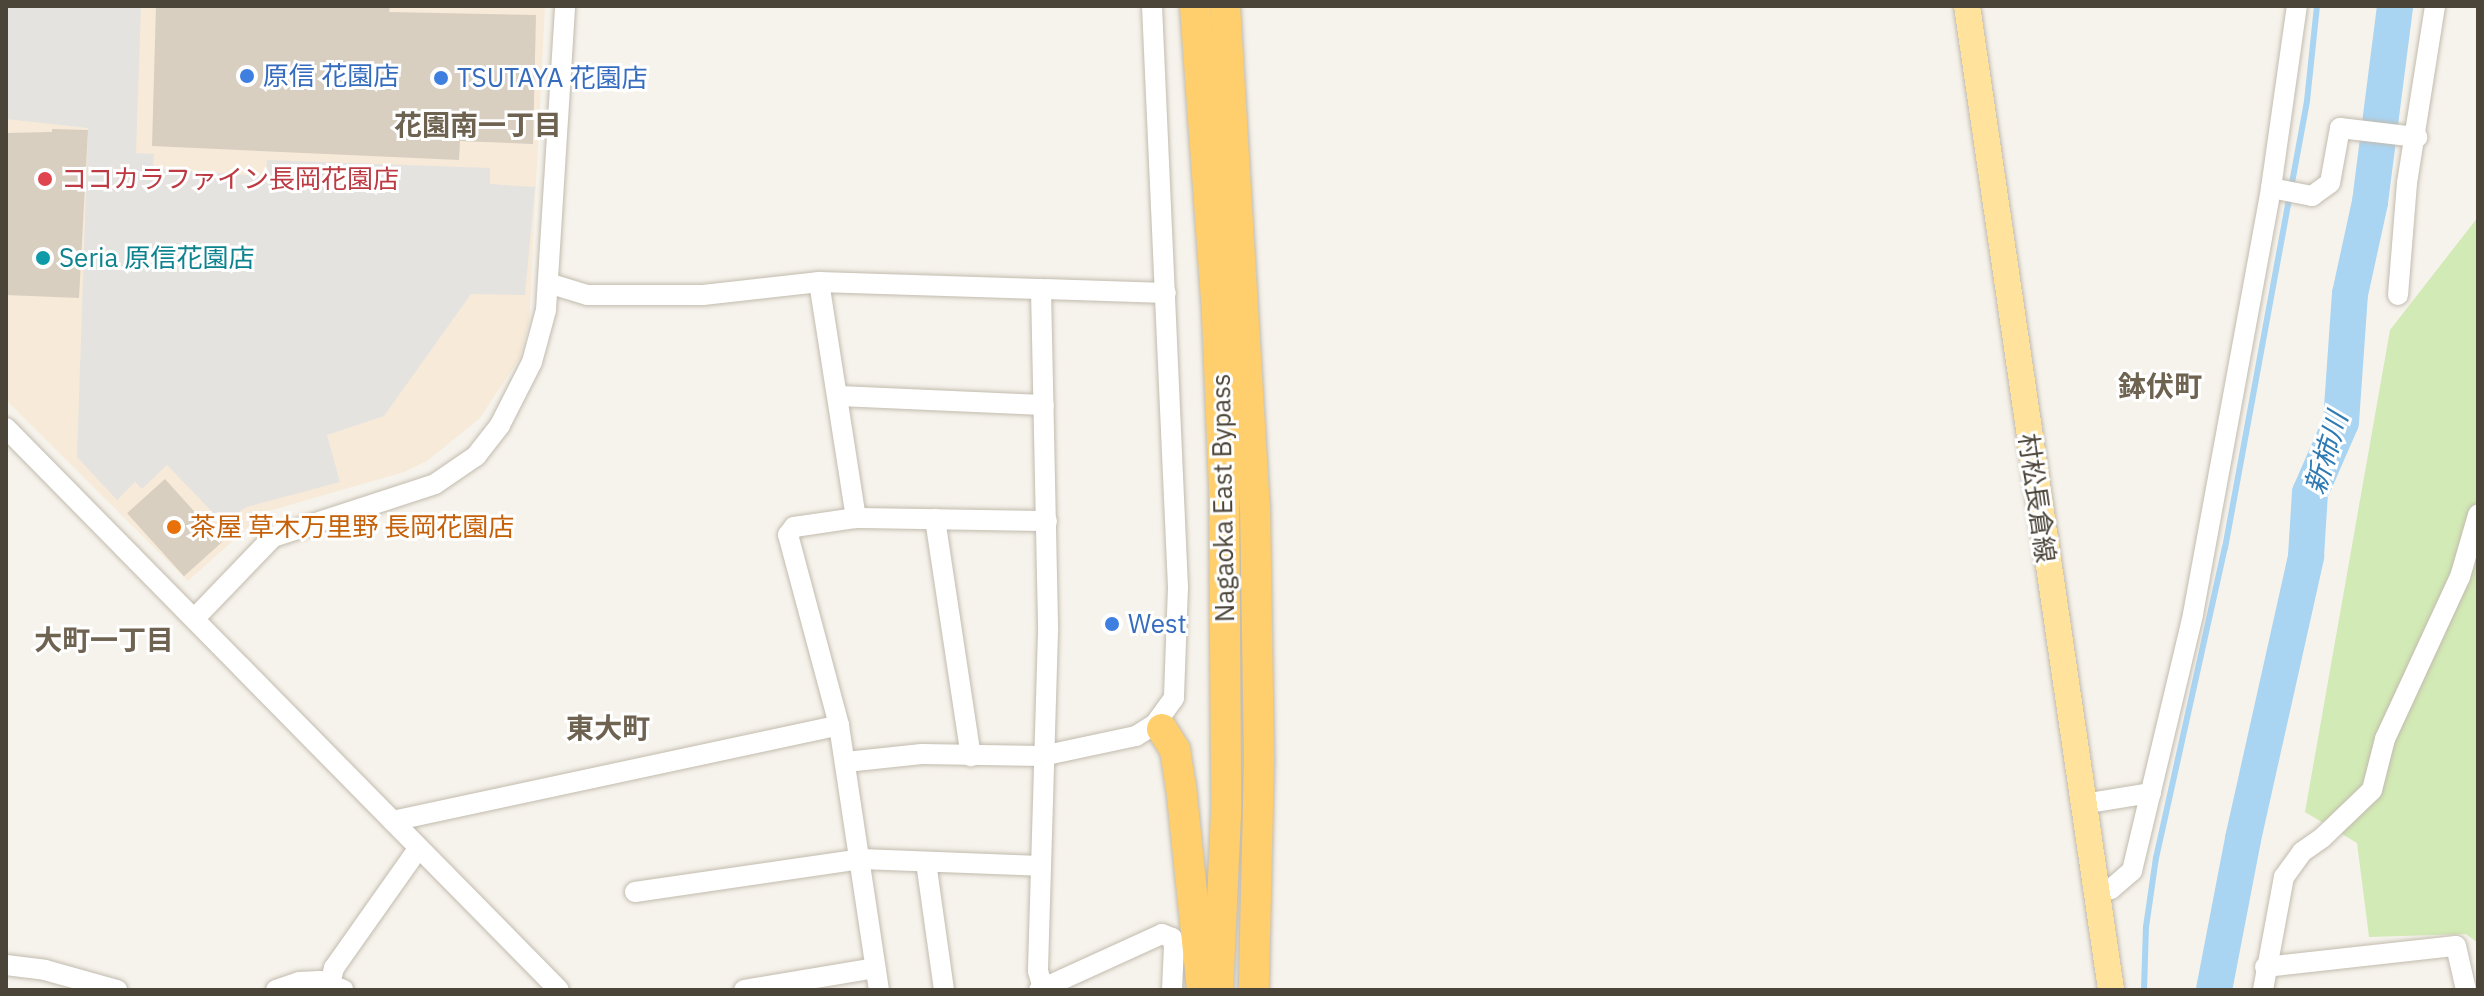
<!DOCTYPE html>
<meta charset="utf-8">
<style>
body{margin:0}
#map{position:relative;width:2484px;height:996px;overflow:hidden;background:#f6f3ec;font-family:"IBM Plex Sans","Noto Sans JP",sans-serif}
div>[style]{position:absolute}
.commercial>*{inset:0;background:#f7ead8}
.green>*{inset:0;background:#d2eab5}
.parking>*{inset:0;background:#e5e3e0}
.stream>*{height:6px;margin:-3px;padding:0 3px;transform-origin:3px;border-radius:3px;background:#a9d4f2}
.river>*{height:36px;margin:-18px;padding:0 18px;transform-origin:18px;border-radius:18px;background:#a9d4f2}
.building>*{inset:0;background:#d8cfc1;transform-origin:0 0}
.roads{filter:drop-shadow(0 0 2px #c2bbae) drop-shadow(0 0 2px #c2bbae)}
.minor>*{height:20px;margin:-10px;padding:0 10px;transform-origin:10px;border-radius:10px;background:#fff}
.major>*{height:26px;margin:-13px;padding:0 13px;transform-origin:13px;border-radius:13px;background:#ffe39c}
.highway>*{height:30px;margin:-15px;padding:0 15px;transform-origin:15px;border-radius:15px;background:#ffcf6e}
.dots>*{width:22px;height:22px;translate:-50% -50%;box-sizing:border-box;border:4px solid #fff;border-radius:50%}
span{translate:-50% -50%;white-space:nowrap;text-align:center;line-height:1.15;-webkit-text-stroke:6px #fff;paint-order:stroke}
.shop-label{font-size:26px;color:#366cbe}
.left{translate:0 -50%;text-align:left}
.health-label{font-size:26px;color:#be3a42}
.culture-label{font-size:26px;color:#0d838f}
.street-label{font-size:26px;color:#4b4439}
.food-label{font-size:26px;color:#c56008}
.neighbourhood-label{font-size:28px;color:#6e6250;font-weight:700}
.water-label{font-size:28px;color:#2e7ab2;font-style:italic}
.frame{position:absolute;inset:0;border:8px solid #4b4439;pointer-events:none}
</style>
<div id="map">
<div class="commercial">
<i style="clip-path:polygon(6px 6px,545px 6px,529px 323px,519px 359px,480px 418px,427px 461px,404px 472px,265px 512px,188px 581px,6px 400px)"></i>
</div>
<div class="green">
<i style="clip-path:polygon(2478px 217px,2478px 943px,2466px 934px,2369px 937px,2357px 843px,2305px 812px,2390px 330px)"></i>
</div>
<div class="parking">
<i style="clip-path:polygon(6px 6px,141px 6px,136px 153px,154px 154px,153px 169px,266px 176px,267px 160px,490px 168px,490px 184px,535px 187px,525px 295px,471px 294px,384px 416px,327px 435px,340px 482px,247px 507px,222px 522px,167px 465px,142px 489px,135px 482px,117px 500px,77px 457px,88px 128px,6px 119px)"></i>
</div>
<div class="stream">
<i style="left:2144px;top:990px;width:63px;rotate:-88.2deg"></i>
<i style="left:2146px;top:927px;width:70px;rotate:-81.8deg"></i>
<i style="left:2156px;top:858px;width:318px;rotate:-77.5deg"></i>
<i style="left:2225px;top:548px;width:454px;rotate:-79.6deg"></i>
<i style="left:2307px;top:101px;width:96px;rotate:-84deg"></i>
</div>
<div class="river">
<i style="left:2214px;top:990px;width:154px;rotate:-79.1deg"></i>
<i style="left:2243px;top:839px;width:290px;rotate:-77.4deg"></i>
<i style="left:2306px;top:556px;width:63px;rotate:-86.4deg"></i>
<i style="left:2310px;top:493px;width:77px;rotate:-66.4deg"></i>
<i style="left:2341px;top:422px;width:128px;rotate:-86deg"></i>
<i style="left:2350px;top:294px;width:94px;rotate:-77.7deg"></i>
<i style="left:2370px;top:202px;width:198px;rotate:-82.7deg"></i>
</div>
<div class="building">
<i style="clip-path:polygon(156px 6px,390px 6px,389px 12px,536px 15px,533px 144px,460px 141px,459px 160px,152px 146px)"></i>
<i style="clip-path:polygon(52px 129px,88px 130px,79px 298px,6px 295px,6px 133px,52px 132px)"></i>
<i style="left:165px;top:479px;width:85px;height:51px;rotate:48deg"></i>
</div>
<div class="roads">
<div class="minor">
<i style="left:1152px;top:6px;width:582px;rotate:87.44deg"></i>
<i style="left:1178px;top:587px;width:111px;rotate:92.1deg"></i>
<i style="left:1174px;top:698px;width:32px;rotate:126deg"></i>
<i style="left:1155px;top:724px;width:9px;rotate:36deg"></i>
<i style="left:2271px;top:188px;width:42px;rotate:11deg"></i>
<i style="left:2312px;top:196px;width:22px;rotate:-36deg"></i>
<i style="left:2330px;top:183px;width:56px;rotate:-79.7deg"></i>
<i style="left:2340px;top:128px;width:78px;rotate:6.7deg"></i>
<i style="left:819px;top:282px;width:239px;rotate:81.1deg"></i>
<i style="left:548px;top:283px;width:41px;rotate:17.1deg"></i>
<i style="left:587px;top:295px;width:116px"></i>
<i style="left:703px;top:295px;width:117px;rotate:-6.4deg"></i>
<i style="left:819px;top:282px;width:347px;rotate:1.8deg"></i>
<i style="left:1041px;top:289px;width:343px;rotate:88.8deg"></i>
<i style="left:1048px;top:632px;width:339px;rotate:91.7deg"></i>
<i style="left:1038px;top:971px;width:18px;rotate:74deg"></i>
<i style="left:2398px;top:295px;width:112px;rotate:-85.4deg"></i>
<i style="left:2407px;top:183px;width:179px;rotate:-81deg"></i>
<i style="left:838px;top:396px;width:206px;rotate:2.5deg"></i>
<i style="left:6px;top:428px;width:788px;rotate:45.46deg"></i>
<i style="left:935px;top:519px;width:240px;rotate:81.4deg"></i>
<i style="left:195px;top:618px;width:112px;rotate:-46.1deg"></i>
<i style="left:273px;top:537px;width:170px;rotate:-18.1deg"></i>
<i style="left:435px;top:484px;width:50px;rotate:-34.3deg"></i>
<i style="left:476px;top:456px;width:39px;rotate:-52deg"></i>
<i style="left:500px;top:425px;width:71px;rotate:-63.1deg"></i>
<i style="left:532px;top:362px;width:54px;rotate:-74.9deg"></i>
<i style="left:546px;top:310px;width:305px;rotate:-86.4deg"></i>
<i style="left:846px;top:762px;width:76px;rotate:-6deg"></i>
<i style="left:922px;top:754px;width:120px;rotate:1deg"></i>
<i style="left:1042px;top:756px;width:96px;rotate:-12deg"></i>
<i style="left:1136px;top:736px;width:22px;rotate:-32deg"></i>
<i style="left:2083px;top:804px;width:69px;rotate:-9.2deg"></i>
<i style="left:393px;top:821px;width:456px;rotate:-12.1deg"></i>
<i style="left:926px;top:862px;width:129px;rotate:82deg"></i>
<i style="left:2097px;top:891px;width:14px;rotate:-8deg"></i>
<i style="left:2111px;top:889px;width:28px;rotate:-41deg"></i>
<i style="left:2132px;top:871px;width:264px;rotate:-76.6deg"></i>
<i style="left:2193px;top:614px;width:433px;rotate:-79.6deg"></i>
<i style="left:2271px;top:188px;width:184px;rotate:-81.9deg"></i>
<i style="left:635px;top:892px;width:228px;rotate:-8.3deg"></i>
<i style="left:861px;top:859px;width:179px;rotate:2.2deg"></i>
<i style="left:6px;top:965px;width:39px;rotate:7deg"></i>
<i style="left:45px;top:970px;width:75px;rotate:15.5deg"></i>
<i style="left:2265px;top:967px;width:192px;rotate:-6.3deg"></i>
<i style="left:2456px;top:946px;width:45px;rotate:77.2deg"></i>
<i style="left:330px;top:983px;width:16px;rotate:-75deg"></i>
<i style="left:334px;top:968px;width:146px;rotate:-54.8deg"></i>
<i style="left:276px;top:990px;width:24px;rotate:-19deg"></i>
<i style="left:299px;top:982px;width:21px;rotate:-3deg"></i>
<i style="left:320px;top:981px;width:25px;rotate:21deg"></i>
<i style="left:744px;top:990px;width:133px;rotate:-9.5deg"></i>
<i style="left:879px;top:990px;width:268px;rotate:-98.6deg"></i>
<i style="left:839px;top:725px;width:197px;rotate:-105deg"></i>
<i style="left:788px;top:535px;width:10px;rotate:-53deg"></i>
<i style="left:794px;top:527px;width:63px;rotate:-8.3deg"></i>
<i style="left:856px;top:518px;width:191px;rotate:0.9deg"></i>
<i style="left:1039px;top:990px;width:135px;rotate:-24.5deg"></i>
<i style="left:1162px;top:934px;width:11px;rotate:22deg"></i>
<i style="left:1172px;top:938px;width:8px;rotate:76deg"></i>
<i style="left:1174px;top:946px;width:44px;rotate:92.6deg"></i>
<i style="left:2263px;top:990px;width:115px;rotate:-79.5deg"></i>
<i style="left:2284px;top:877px;width:31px;rotate:-54deg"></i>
<i style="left:2302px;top:852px;width:24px;rotate:-35deg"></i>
<i style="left:2322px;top:838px;width:69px;rotate:-43.8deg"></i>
<i style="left:2372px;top:790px;width:53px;rotate:-75.7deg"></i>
<i style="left:2385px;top:739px;width:179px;rotate:-65.2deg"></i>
<i style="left:2460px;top:577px;width:65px;rotate:-73.8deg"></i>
</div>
<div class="major">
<i style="left:1967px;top:6px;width:994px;rotate:81.67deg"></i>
</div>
<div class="highway">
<i style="left:1195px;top:6px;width:309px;rotate:85.9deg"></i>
<i style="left:1217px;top:314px;width:176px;rotate:87.7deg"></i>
<i style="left:1224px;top:490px;width:324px;rotate:89.6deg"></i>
<i style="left:1226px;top:814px;width:176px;rotate:92.6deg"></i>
<i style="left:1225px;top:6px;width:500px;rotate:86.6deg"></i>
<i style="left:1255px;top:505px;width:256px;rotate:89.1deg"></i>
<i style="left:1259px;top:761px;width:229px;rotate:91.3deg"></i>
<i style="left:1162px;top:729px;width:25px;rotate:58deg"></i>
<i style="left:1175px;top:750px;width:36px;rotate:81deg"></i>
<i style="left:1181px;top:786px;width:205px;rotate:84.1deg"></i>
</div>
</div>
<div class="dots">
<i style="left:247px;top:76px;background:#3f7fe0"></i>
<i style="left:441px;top:78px;background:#3f7fe0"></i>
<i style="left:45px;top:179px;background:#e0444e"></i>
<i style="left:43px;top:258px;background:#0f9aa8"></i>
<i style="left:174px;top:527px;background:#e8710a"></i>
<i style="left:1112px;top:624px;background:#3f7fe0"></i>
</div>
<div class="shop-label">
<span class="left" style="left:263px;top:76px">原信 花園店</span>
<span class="left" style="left:457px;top:78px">TSUTAYA 花園店</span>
<span class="left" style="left:1128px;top:624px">West</span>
</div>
<div class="health-label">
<span class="left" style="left:61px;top:179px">ココカラファイン長岡花園店</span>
</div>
<div class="culture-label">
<span class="left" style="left:59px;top:258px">Seria 原信花園店</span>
</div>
<div class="street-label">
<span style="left:1223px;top:498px;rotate:-91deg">Nagaoka East Bypass</span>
<span style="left:2037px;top:498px;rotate:82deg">村松長倉線</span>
</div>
<div class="food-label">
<span class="left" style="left:190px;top:527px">茶屋 草木万里野 長岡花園店</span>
</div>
<div class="neighbourhood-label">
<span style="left:478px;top:125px">花園南一丁目</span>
<span style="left:2160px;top:386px">鉢伏町</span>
<span style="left:104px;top:640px">大町一丁目</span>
<span style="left:608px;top:728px">東大町</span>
</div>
<div class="water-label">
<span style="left:2326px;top:453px;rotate:-73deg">新柿川</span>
</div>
<div class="frame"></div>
</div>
